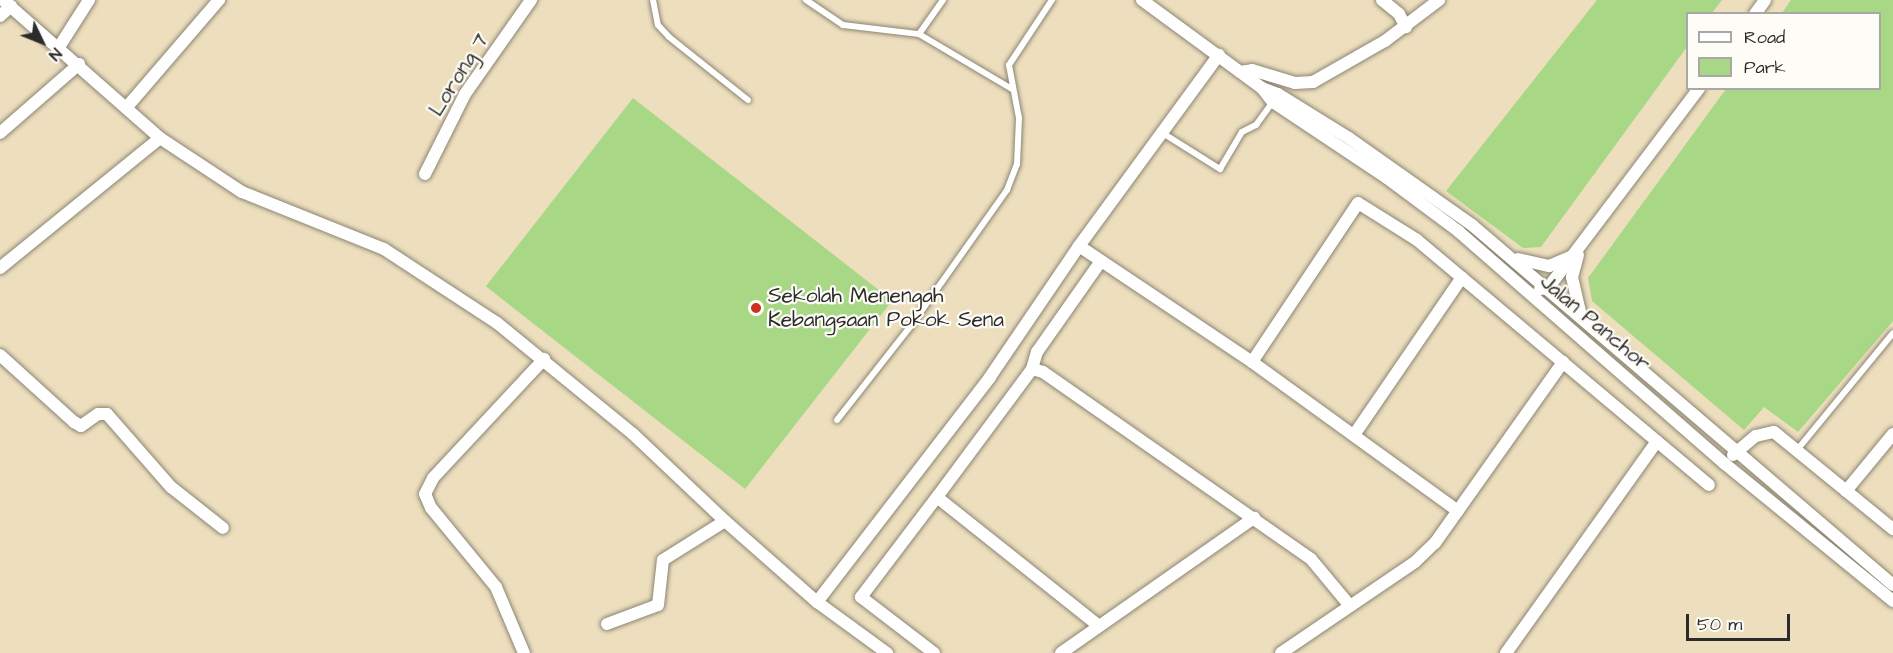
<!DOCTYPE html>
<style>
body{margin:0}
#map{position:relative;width:1893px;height:653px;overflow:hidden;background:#eddfbe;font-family:"Architects Daughter",sans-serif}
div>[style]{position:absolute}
.green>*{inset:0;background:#a8d785;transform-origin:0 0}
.roads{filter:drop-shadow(0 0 2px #8c8574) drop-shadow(0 0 2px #8c8574)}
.service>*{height:6px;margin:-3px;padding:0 3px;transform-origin:3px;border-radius:3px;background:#fff}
.minor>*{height:12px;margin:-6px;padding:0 6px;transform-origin:6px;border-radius:6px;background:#fff}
.dots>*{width:16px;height:16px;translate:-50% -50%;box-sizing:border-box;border:3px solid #fdfcf7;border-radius:50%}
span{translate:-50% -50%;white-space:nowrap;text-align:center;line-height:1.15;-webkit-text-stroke:4.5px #fdfcf7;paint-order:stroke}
.street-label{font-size:21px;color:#2b2b2b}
.poi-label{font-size:21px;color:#2b2b2b}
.left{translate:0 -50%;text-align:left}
.legend{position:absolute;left:1686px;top:12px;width:195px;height:78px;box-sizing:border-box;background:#fdfcf7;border:2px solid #a9a8a5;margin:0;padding:8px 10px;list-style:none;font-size:18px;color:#2b2b2b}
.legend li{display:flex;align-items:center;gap:12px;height:30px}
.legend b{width:30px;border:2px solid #a9a8a5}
.north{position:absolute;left:12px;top:12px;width:60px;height:60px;-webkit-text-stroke:4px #fdfcf7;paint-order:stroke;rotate:133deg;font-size:16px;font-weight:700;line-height:24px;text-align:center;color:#2b2b2b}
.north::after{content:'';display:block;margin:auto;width:21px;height:27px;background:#2b2b2b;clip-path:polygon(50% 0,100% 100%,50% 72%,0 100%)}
.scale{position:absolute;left:1686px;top:614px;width:104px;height:27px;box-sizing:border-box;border:3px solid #2b2b2b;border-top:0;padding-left:8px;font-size:18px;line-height:21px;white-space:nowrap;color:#2b2b2b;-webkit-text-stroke:4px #fdfcf7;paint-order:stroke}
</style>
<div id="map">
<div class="green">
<i style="clip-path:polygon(1597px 0,1722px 0,1712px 13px,1688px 14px,1687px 47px,1541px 247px,1523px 248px,1446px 191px)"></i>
<i style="clip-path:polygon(1791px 0,1893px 0,1893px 321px,1798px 432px,1764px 407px,1744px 430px,1592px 301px,1588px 278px,1726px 89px,1880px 88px,1880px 14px,1782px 13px)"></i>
<i style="left:633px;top:98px;width:329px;height:239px;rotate:38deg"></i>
</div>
<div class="roads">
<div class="service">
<i style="left:653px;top:0;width:25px;rotate:79deg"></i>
<i style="left:658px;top:25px;width:16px;rotate:47deg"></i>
<i style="left:669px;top:37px;width:101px;rotate:38.6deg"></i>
<i style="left:806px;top:0;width:45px;rotate:34deg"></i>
<i style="left:843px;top:25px;width:77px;rotate:6.8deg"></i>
<i style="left:919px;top:34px;width:108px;rotate:30.6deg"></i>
<i style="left:919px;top:34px;width:42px;rotate:-54.8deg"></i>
<i style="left:1161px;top:132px;width:70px;rotate:32.1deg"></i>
<i style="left:1220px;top:169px;width:43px;rotate:-59.3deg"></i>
<i style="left:1242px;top:132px;width:16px;rotate:-27deg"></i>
<i style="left:1256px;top:125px;width:29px;rotate:-54deg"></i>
<i style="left:837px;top:420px;width:118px;rotate:-51.9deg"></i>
<i style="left:910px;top:327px;width:168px;rotate:-54.7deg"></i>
<i style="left:1007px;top:190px;width:28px;rotate:-69deg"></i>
<i style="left:1017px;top:164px;width:46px;rotate:-87.5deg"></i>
<i style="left:1019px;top:118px;width:54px;rotate:-100.7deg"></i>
<i style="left:1009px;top:65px;width:78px;rotate:-56.5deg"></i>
<i style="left:1797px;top:450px;width:151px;rotate:-50.6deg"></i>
</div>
<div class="minor">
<i style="left:3px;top:0;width:209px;rotate:41.3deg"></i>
<i style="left:1142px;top:0;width:149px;rotate:36.3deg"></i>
<i style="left:1262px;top:88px;width:18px;rotate:52deg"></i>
<i style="left:1273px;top:102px;width:137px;rotate:33.7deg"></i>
<i style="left:1387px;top:178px;width:89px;rotate:36.7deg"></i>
<i style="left:1458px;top:231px;width:354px;rotate:41.1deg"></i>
<i style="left:1725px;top:464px;width:217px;rotate:39.2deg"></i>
<i style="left:1382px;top:0;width:22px;rotate:39deg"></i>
<i style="left:1399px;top:14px;width:15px;rotate:62deg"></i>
<i style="left:1755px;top:14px;width:17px;rotate:-54deg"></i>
<i style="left:0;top:16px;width:15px;rotate:-42deg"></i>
<i style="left:59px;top:47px;width:56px;rotate:-57.4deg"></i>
<i style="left:1240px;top:72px;width:12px;rotate:-9deg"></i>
<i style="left:1252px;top:70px;width:45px;rotate:16.8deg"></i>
<i style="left:1295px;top:83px;width:18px;rotate:-3deg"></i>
<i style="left:1313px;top:82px;width:83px;rotate:-29.7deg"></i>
<i style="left:1385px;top:41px;width:68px;rotate:-37.2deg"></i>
<i style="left:1262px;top:88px;width:17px;rotate:21deg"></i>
<i style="left:1278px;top:94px;width:84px;rotate:31.8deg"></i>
<i style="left:1349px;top:138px;width:151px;rotate:35.3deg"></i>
<i style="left:1472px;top:225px;width:554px;rotate:40.53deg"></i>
<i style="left:126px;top:108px;width:143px;rotate:-49.3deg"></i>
<i style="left:0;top:133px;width:105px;rotate:-41.1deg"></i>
<i style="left:425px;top:174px;width:89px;rotate:-63.4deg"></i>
<i style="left:465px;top:94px;width:115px;rotate:-54.9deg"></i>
<i style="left:1079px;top:246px;width:208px;rotate:33.8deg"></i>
<i style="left:1252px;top:362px;width:254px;rotate:35.9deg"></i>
<i style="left:1578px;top:255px;width:23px;rotate:105deg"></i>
<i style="left:1572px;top:277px;width:37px;rotate:77deg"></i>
<i style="left:1518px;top:259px;width:32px;rotate:13deg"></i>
<i style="left:1549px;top:266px;width:23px;rotate:-23deg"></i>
<i style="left:0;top:268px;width:206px;rotate:-39.1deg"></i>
<i style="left:160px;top:138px;width:98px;rotate:33.4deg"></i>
<i style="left:242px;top:192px;width:153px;rotate:21.9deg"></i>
<i style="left:384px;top:249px;width:135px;rotate:33.2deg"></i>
<i style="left:497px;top:323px;width:176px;rotate:39.2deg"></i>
<i style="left:633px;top:434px;width:127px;rotate:43.4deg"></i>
<i style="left:725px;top:521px;width:123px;rotate:41.4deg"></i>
<i style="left:817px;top:602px;width:87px;rotate:36.1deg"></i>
<i style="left:1540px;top:289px;width:8px;rotate:-7deg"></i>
<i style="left:1548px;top:288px;width:251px;rotate:-52.9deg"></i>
<i style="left:0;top:355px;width:100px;rotate:42.2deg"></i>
<i style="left:74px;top:422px;width:8px;rotate:30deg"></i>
<i style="left:81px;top:426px;width:21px;rotate:-35deg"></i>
<i style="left:98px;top:414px;width:9px"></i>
<i style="left:107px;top:414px;width:97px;rotate:48.8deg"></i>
<i style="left:171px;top:487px;width:66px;rotate:38.3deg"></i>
<i style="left:1252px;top:362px;width:191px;rotate:-56.3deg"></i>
<i style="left:1358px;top:203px;width:70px;rotate:32.1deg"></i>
<i style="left:1417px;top:240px;width:381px;rotate:40deg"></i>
<i style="left:1032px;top:369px;width:18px;rotate:-74deg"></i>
<i style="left:1037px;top:352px;width:111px;rotate:-54.9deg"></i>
<i style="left:1354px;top:435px;width:191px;rotate:-55.6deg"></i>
<i style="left:1733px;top:455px;width:30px;rotate:-40deg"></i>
<i style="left:1756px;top:436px;width:18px;rotate:-13deg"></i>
<i style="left:1774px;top:432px;width:154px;rotate:39.2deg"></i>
<i style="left:1846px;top:491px;width:74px;rotate:-50.5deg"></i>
<i style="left:817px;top:602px;width:284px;rotate:-52.4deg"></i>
<i style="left:990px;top:377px;width:158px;rotate:-55.8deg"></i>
<i style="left:1079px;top:246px;width:237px;rotate:-53.8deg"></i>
<i style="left:607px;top:624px;width:54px;rotate:-20.4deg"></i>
<i style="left:658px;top:605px;width:45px;rotate:-83.7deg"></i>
<i style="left:663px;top:560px;width:73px;rotate:-32.2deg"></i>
<i style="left:1099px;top:626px;width:207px;rotate:-141.5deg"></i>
<i style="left:937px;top:497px;width:159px;rotate:-53.4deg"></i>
<i style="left:1032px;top:369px;width:11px;rotate:15deg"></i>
<i style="left:1043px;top:372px;width:327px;rotate:34.9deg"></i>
<i style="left:1311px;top:559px;width:61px;rotate:50.3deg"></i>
<i style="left:524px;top:653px;width:72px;rotate:-113deg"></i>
<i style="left:496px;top:587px;width:102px;rotate:-129.4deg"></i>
<i style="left:431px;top:508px;width:15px;rotate:-113deg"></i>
<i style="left:425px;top:494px;width:18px;rotate:-63deg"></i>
<i style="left:433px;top:478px;width:163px;rotate:-47deg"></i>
<i style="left:934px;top:653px;width:92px;rotate:-142.5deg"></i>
<i style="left:861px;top:597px;width:126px;rotate:-52.8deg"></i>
<i style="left:1061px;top:653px;width:236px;rotate:-35deg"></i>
<i style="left:1281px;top:653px;width:162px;rotate:-34.2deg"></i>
<i style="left:1415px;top:562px;width:28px;rotate:-44deg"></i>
<i style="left:1435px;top:543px;width:222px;rotate:-54.7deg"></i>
<i style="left:1506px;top:653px;width:260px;rotate:-54.5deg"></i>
</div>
</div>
<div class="dots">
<i style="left:756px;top:308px;background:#c8321e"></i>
</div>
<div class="street-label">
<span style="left:459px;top:75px;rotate:-58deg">Lorong 7</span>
<span style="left:1595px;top:323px;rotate:40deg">Jalan Panchor</span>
</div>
<div class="poi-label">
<span class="left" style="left:768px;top:308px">Sekolah Menengah<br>Kebangsaan Pokok Sena</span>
</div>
<ul class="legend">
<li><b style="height:8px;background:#fff"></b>Road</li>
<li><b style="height:16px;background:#a8d785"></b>Park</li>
</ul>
<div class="north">N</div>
<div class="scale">50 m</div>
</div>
